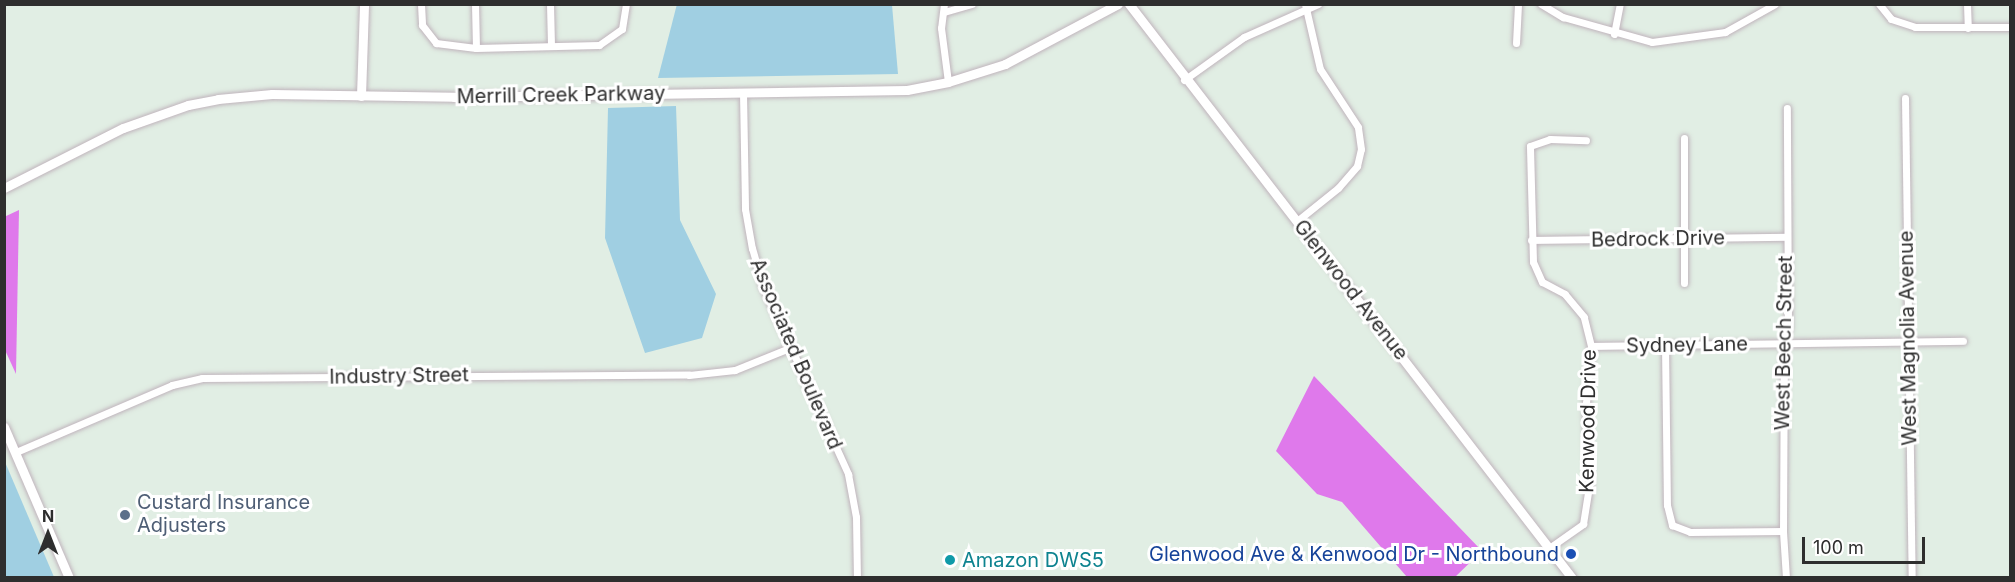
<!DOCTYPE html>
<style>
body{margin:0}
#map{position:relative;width:2015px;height:582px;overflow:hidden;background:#e1eee4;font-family:Inter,sans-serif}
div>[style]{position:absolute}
.green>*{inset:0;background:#a0cfe2}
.water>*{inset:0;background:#df79eb}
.roads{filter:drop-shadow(0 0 2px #c0b4bc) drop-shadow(0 0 2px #c0b4bc)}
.street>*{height:7px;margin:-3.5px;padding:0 3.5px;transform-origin:3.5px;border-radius:3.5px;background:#fff}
.secondary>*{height:9px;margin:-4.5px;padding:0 4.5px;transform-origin:4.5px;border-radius:4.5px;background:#fff}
.dots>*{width:16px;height:16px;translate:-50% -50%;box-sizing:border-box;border:3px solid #fff;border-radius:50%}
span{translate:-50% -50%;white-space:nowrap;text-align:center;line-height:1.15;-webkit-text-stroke:6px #fff;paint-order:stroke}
.street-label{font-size:20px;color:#2e2e2e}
.service-label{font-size:20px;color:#4e5e75}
.left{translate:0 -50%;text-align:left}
.transit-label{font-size:20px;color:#164399}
.right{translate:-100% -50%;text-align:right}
.culture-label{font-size:20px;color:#0d838f}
.frame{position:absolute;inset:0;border:6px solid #2e2e2e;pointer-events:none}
.north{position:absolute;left:18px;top:504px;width:60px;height:60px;-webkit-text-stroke:4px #fff;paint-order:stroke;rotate:0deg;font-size:16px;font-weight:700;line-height:24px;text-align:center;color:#2e2e2e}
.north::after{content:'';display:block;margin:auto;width:21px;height:27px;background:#2e2e2e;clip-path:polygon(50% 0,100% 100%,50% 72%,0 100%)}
.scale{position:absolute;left:1802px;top:537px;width:123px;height:27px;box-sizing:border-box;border:3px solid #2e2e2e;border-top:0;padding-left:8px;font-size:18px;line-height:21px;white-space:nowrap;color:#2e2e2e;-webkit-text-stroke:4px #fff;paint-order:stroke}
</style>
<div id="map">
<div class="green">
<i style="clip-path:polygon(677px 4px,892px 5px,898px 74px,658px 78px)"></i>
<i style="clip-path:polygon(676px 106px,680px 220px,716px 294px,702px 338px,645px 353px,605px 238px,608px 108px)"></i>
<i style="clip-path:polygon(4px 462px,5px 462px,54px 577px,5px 577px)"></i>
</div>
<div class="water">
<i style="clip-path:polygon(19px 210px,16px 374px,5px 350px,4px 217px)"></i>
<i style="clip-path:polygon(1314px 376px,1482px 551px,1455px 577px,1407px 577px,1342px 502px,1317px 494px,1276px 451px)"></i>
</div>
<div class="roads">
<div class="street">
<i style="left:421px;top:4px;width:21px;rotate:87deg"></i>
<i style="left:422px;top:25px;width:23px;rotate:52deg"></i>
<i style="left:436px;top:43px;width:40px;rotate:7.1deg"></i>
<i style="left:476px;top:48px;width:123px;rotate:-1.4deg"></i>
<i style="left:599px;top:45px;width:28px;rotate:-35deg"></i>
<i style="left:622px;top:29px;width:25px;rotate:-81deg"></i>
<i style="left:475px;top:4px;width:44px;rotate:88.7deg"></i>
<i style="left:550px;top:4px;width:42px;rotate:88.6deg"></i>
<i style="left:944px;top:4px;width:24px;rotate:97deg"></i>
<i style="left:941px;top:28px;width:54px;rotate:82.6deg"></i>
<i style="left:1541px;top:4px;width:26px;rotate:31deg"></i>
<i style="left:1563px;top:17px;width:92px;rotate:15.7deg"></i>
<i style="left:1652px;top:42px;width:74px;rotate:-7.8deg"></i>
<i style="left:1725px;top:32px;width:57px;rotate:-29.2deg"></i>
<i style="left:1879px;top:4px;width:19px;rotate:51deg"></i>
<i style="left:1891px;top:19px;width:25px;rotate:18deg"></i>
<i style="left:1915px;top:27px;width:95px"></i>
<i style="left:1967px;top:4px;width:24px;rotate:88deg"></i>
<i style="left:944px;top:12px;width:29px;rotate:-16deg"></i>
<i style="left:1614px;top:34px;width:31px;rotate:-79deg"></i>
<i style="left:1516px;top:43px;width:39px;rotate:-87deg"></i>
<i style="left:1184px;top:80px;width:74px;rotate:-35.6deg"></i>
<i style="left:1244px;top:37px;width:81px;rotate:-24deg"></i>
<i style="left:743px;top:92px;width:117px;rotate:89deg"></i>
<i style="left:745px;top:209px;width:40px;rotate:80deg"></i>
<i style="left:752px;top:248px;width:37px;rotate:74deg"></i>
<i style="left:762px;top:284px;width:209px;rotate:65.6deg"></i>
<i style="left:848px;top:474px;width:44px;rotate:79.5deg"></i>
<i style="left:856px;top:517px;width:61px;rotate:89.1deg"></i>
<i style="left:1905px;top:98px;width:480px;rotate:89.2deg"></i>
<i style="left:1297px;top:221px;width:53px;rotate:-38.8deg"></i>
<i style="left:1338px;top:188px;width:29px;rotate:-49deg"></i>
<i style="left:1357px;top:166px;width:17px;rotate:-77deg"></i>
<i style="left:1361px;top:149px;width:22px;rotate:-98deg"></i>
<i style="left:1358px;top:127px;width:69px;rotate:-123.2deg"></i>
<i style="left:1320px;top:69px;width:67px;rotate:-103deg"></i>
<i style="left:1531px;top:240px;width:254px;rotate:-0.7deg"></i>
<i style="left:1684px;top:283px;width:145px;rotate:-90deg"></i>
<i style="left:1665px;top:345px;width:160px;rotate:89.3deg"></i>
<i style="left:1667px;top:505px;width:21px;rotate:76deg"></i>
<i style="left:1672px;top:525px;width:19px;rotate:21deg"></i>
<i style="left:1690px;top:532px;width:93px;rotate:-0.6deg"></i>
<i style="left:1591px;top:346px;width:372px;rotate:-0.8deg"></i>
<i style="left:16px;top:452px;width:170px;rotate:-23.2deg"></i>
<i style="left:172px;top:385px;width:31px;rotate:-13deg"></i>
<i style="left:202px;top:378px;width:487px;rotate:-0.4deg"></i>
<i style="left:689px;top:375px;width:46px;rotate:-6.2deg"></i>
<i style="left:735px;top:370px;width:61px;rotate:-22deg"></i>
<i style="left:1549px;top:548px;width:42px;rotate:-35.2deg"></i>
<i style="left:1583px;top:524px;width:36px;rotate:-81deg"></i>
<i style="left:1589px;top:488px;width:85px;rotate:-92deg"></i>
<i style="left:1586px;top:403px;width:57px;rotate:-85deg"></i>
<i style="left:1591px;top:346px;width:30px;rotate:-104deg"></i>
<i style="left:1584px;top:317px;width:30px;rotate:-130deg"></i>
<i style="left:1565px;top:294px;width:26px;rotate:-152deg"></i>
<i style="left:1542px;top:282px;width:22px;rotate:-114deg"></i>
<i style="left:1533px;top:262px;width:116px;rotate:-91.5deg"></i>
<i style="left:1530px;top:146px;width:21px;rotate:-19deg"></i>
<i style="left:1550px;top:139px;width:36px;rotate:2deg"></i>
<i style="left:1786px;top:578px;width:47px;rotate:-93.7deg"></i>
<i style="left:1783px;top:531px;width:188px;rotate:-89.7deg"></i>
<i style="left:1784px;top:343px;width:16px;rotate:-76deg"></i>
<i style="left:1788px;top:327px;width:219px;rotate:-90.3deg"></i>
</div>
<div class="secondary">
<i style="left:1129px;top:4px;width:725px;rotate:52.34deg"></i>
<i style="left:361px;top:96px;width:92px;rotate:-88.1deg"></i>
<i style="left:4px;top:188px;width:133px;rotate:-26.8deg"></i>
<i style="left:123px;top:128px;width:69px;rotate:-19.5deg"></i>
<i style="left:188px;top:105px;width:31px;rotate:-11deg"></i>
<i style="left:218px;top:99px;width:54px;rotate:-5.3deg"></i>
<i style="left:272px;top:94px;width:182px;rotate:0.9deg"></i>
<i style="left:454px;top:97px;width:453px;rotate:-0.9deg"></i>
<i style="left:907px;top:90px;width:42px;rotate:-11deg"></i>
<i style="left:948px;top:82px;width:60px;rotate:-17.5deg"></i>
<i style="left:1005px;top:64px;width:128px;rotate:-28deg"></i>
<i style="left:4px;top:427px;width:164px;rotate:66.7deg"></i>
</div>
</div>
<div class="dots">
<i style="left:125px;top:515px;background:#5c6f8a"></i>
<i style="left:1571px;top:554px;background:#1a4fb4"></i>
<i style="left:950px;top:560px;background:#0f9aa8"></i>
</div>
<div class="street-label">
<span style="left:561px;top:95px;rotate:-1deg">Merrill Creek Parkway</span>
<span style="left:1658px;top:239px;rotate:-1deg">Bedrock Drive</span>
<span style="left:1351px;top:290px;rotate:52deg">Glenwood Avenue</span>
<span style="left:1908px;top:338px;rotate:-91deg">West Magnolia Avenue</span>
<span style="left:1784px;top:343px;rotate:-89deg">West Beech Street</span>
<span style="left:1687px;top:345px;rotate:-1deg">Sydney Lane</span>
<span style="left:796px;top:354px;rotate:67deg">Associated Boulevard</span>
<span style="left:399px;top:376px;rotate:-1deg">Industry Street</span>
<span style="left:1588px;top:421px;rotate:-89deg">Kenwood Drive</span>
</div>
<div class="service-label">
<span class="left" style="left:137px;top:514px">Custard Insurance<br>Adjusters</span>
</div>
<div class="transit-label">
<span class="right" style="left:1559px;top:554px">Glenwood Ave &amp; Kenwood Dr - Northbound</span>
</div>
<div class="culture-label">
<span class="left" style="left:962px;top:560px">Amazon DWS5</span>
</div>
<div class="frame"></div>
<div class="north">N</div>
<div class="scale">100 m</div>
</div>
